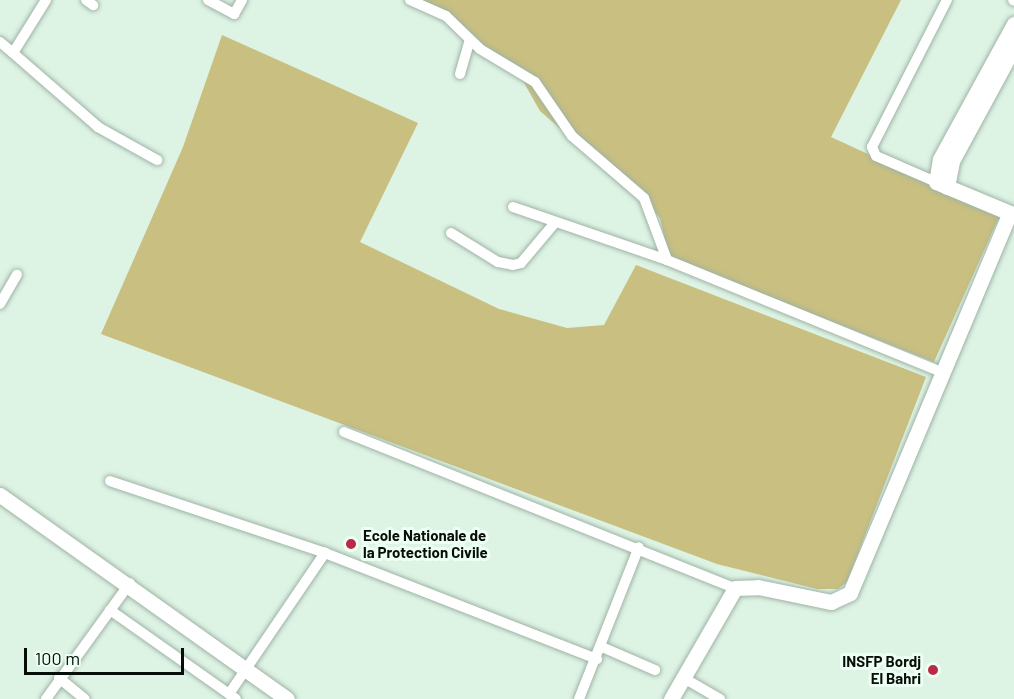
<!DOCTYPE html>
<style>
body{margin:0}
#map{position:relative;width:1014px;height:699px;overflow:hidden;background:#ddf3e4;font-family:Barlow,sans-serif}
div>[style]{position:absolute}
.green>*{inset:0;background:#c8bf81}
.roads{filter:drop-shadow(0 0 2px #9eb3a5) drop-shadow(0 0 2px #9eb3a5)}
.street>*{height:10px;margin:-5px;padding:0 5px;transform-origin:5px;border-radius:5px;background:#fff}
.secondary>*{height:15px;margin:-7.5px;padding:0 7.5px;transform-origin:7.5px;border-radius:7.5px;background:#fff}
.dots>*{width:16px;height:16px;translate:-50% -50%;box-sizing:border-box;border:3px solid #edfff3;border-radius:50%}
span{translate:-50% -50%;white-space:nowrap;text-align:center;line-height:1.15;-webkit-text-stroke:6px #edfff3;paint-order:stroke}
.poi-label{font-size:15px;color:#070e09;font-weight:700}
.left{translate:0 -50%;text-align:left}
.right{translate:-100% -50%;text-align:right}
.scale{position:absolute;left:24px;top:648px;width:160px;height:27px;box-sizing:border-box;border:3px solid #070e09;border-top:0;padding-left:8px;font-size:18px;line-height:21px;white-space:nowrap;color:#070e09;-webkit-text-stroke:4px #edfff3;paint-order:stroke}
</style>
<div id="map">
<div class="green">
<i style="clip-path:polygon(411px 0,901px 0,831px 137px,1000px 215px,934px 362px,669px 257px,660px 218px,647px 204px,540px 111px,523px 81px,468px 31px)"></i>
<i style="clip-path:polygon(222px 35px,418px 123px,360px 242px,499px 309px,567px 328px,604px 325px,636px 265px,926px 377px,847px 582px,838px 589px,817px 589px,717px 564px,101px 334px,183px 147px)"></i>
</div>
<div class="roads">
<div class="street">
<i style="left:46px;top:0;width:62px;rotate:121.9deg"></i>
<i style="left:13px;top:53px;width:113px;rotate:41deg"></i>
<i style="left:98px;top:127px;width:68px;rotate:29.2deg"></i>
<i style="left:86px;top:0;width:9px;rotate:36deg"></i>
<i style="left:208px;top:0;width:30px;rotate:28deg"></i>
<i style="left:234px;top:14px;width:16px;rotate:-60deg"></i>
<i style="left:410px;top:0;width:39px;rotate:24deg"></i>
<i style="left:446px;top:16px;width:47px;rotate:44.1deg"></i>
<i style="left:480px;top:49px;width:64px;rotate:31deg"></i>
<i style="left:535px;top:82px;width:65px;rotate:55.6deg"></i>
<i style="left:572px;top:136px;width:95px;rotate:40.7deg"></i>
<i style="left:644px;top:198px;width:66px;rotate:69.6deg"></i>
<i style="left:1013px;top:0;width:1px;rotate:45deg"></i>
<i style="left:0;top:42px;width:17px;rotate:40deg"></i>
<i style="left:460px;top:74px;width:35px;rotate:-74deg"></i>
<i style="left:936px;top:182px;width:65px;rotate:-156.6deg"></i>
<i style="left:876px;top:156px;width:10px;rotate:-114deg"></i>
<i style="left:872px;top:147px;width:165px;rotate:-63deg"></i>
<i style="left:513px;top:207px;width:163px;rotate:19deg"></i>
<i style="left:667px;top:260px;width:299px;rotate:22.2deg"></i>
<i style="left:451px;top:233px;width:55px;rotate:31.7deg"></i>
<i style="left:498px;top:262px;width:15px;rotate:11deg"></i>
<i style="left:513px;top:265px;width:8px;rotate:-14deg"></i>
<i style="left:521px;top:263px;width:50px;rotate:-49.9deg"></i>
<i style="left:0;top:304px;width:34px;rotate:-60deg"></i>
<i style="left:344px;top:432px;width:421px;rotate:21.8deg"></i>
<i style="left:110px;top:481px;width:227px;rotate:18.5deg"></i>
<i style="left:325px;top:553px;width:292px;rotate:21.3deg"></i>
<i style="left:110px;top:610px;width:154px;rotate:35.2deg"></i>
<i style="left:602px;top:647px;width:58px;rotate:23.5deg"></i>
<i style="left:682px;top:677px;width:44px;rotate:30.1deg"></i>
<i style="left:59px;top:678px;width:33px;rotate:39deg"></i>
<i style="left:229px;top:694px;width:171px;rotate:-55.8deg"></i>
<i style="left:46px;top:699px;width:143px;rotate:-54.1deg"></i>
<i style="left:579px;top:699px;width:163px;rotate:-68.5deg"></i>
</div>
<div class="secondary">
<i style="left:947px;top:187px;width:26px;rotate:-79deg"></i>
<i style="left:952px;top:161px;width:130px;rotate:-61.5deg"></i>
<i style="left:0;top:495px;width:352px;rotate:35.4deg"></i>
<i style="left:671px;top:699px;width:128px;rotate:-60deg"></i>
<i style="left:735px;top:588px;width:23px;rotate:-2deg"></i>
<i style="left:758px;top:587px;width:75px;rotate:11.6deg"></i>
<i style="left:831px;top:602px;width:21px;rotate:-25deg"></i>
<i style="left:850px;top:593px;width:412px;rotate:-67.2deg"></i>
<i style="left:1010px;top:213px;width:80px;rotate:-157.3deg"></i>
<i style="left:936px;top:182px;width:23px;rotate:-80deg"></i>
<i style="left:940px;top:159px;width:154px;rotate:-61.3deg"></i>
</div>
</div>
<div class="dots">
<i style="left:351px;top:544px;background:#ba2945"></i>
<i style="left:933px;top:670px;background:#ba2945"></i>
</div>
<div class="poi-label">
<span class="left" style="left:363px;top:544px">Ecole Nationale de<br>la Protection Civile</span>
<span class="right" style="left:921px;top:670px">INSFP Bordj<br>El Bahri</span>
</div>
<div class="scale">100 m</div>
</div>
